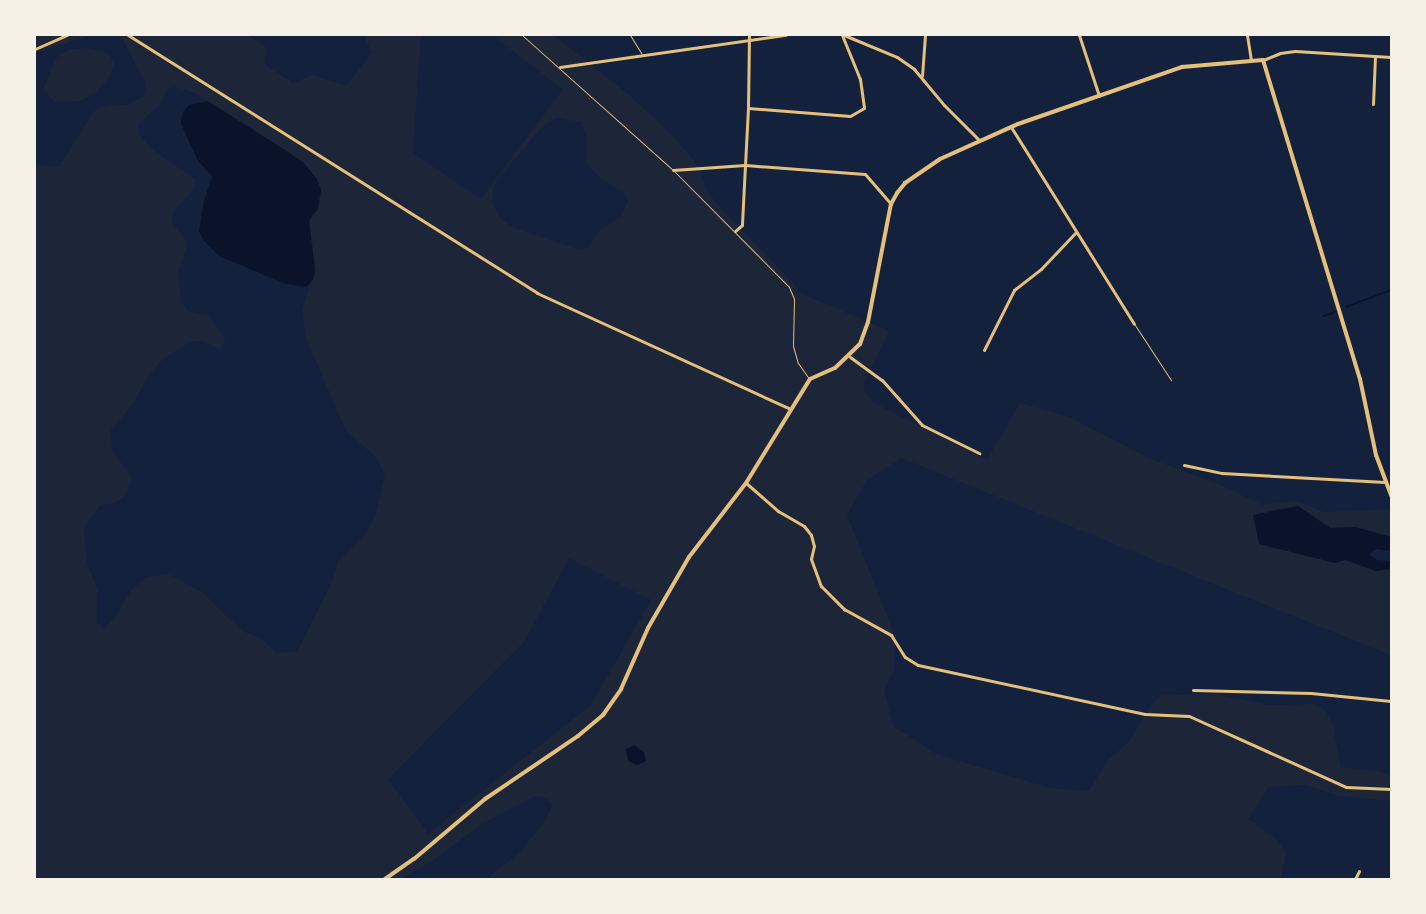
<!DOCTYPE html>
<style>
body{margin:0}
#map{position:relative;width:1426px;height:914px;overflow:hidden;background:#14213d;font-family:"DejaVu Sans",sans-serif}
div>[style]{position:absolute}
.green>*{inset:0;background:#1d2539}
.water>*{inset:0;background:#0b132b}
.stream>*{height:2px;margin:-1px;padding:0 1px;transform-origin:1px;border-radius:1px;background:#0b132b}
.service>*{height:1px;margin:-0.5px;padding:0 0.5px;transform-origin:0.5px;border-radius:0.5px;background:#e5c07b}
.minor>*{height:3px;margin:-1.5px;padding:0 1.5px;transform-origin:1.5px;border-radius:1.5px;background:#e5c07b}
.tertiary>*{height:4px;margin:-2px;padding:0 2px;transform-origin:2px;border-radius:2px;background:#e5c07b}
span{translate:-50% -50%;white-space:nowrap;text-align:center;line-height:1.15;-webkit-text-stroke:4px #f6f1e7;paint-order:stroke}
.frame{position:absolute;inset:0;border:36px solid #f6f1e7;pointer-events:none}
</style>
<div id="map">
<div class="green">
<i style="clip-path:polygon(35px 35px,92px 35px,35px 53px)"></i>
<i style="clip-path:polygon(evenodd,116px 35px,248px 35px,267px 48px,265px 65px,293px 83px,312px 75px,346px 86px,372px 53px,366px 40px,368px 35px,421px 35px,413px 153px,481px 199px,563px 89px,492px 35px,553px 35px,628px 94px,668px 131px,691px 157px,701px 172px,706px 189px,718px 205px,796px 286px,798px 292px,889px 331px,864px 383px,864px 391px,874px 403px,987px 460px,1020px 403px,1069px 417px,1151px 459px,1221px 485px,1262px 505px,1297px 501px,1324px 512px,1391px 509px,1391px 537px,1355px 527px,1330px 528px,1314px 517px,1282px 508px,1257px 514px,1268px 548px,1289px 549px,1335px 563px,1345px 560px,1376px 571px,1391px 569px,1391px 655px,901px 458px,867px 480px,847px 515px,895px 636px,894px 670px,884px 691px,893px 726px,936px 754px,1050px 788px,1089px 791px,1108px 760px,1129px 742px,1150px 706px,1162px 695px,1216px 694px,1268px 705px,1315px 704px,1325px 710px,1333px 725px,1341px 767px,1379px 771px,1391px 777px,1391px 801px,1339px 796px,1305px 785px,1269px 787px,1248px 819px,1275px 838px,1286px 852px,1281px 879px,487px 879px,521px 851px,545px 821px,552px 805px,546px 798px,536px 796px,483px 823px,432px 861px,401px 879px,35px 879px,35px 164px,59px 167px,94px 111px,110px 104px,127px 105px,143px 97px,146px 84px,122px 38px,116px 35px,176px 87px,195px 93px,288px 152px,304px 164px,321px 189px,318px 209px,309px 220px,315px 270px,302px 309px,306px 338px,346px 431px,376px 457px,385px 475px,376px 514px,367px 532px,338px 561px,333px 580px,297px 652px,276px 653px,262px 639px,242px 631px,203px 593px,168px 574px,147px 577px,131px 590px,116px 616px,104px 629px,97px 622px,98px 591px,87px 563px,84px 532px,87px 522px,100px 506px,117px 502px,125px 496px,132px 477px,113px 452px,110px 432px,135px 400px,150px 373px,164px 358px,192px 341px,202px 341px,221px 349px,226px 341px,209px 315px,188px 311px,181px 302px,178px 272px,188px 243px,172px 222px,173px 212px,194px 189px,195px 179px,153px 150px,139px 134px,139px 123px,161px 104px,166px 89px,176px 87px,116px 35px,556px 118px,581px 122px,587px 138px,586px 162px,597px 175px,625px 194px,628px 202px,620px 217px,599px 231px,588px 248px,580px 250px,514px 228px,500px 218px,492px 203px,494px 186px,498px 178px,542px 127px,556px 118px,116px 35px,569px 558px,651px 600px,591px 705px,428px 834px,388px 779px,524px 642px,569px 558px)"></i>
<i style="clip-path:polygon(87px 48px,103px 51px,110px 56px,115px 65px,107px 80px,95px 93px,80px 101px,55px 102px,43px 90px,56px 58px,70px 49px)"></i>
</div>
<div class="water">
<i style="clip-path:polygon(208px 101px,288px 152px,304px 163px,317px 179px,321px 189px,318px 209px,309px 220px,315px 270px,313px 280px,306px 287px,286px 284px,219px 256px,204px 241px,199px 231px,204px 201px,212px 176px,198px 161px,181px 124px,182px 113px,189px 105px)"></i>
<i style="clip-path:polygon(1298px 506px,1330px 528px,1355px 527px,1391px 537px,1391px 551px,1376px 549px,1369px 554px,1377px 560px,1391px 561px,1391px 569px,1376px 571px,1345px 560px,1335px 563px,1259px 544px,1253px 515px)"></i>
<i style="clip-path:polygon(634px 745px,644px 752px,646px 761px,637px 765px,628px 761px,626px 749px)"></i>
</div>
<div class="stream">
<i style="left:1346px;top:307px;width:48px;rotate:-20.7deg"></i>
<i style="left:1324px;top:316px;width:15px;rotate:-20deg"></i>
</div>
<div class="service">
<i style="left:522px;top:35px;width:203px;rotate:41.8deg"></i>
<i style="left:673px;top:170px;width:165px;rotate:45.2deg"></i>
<i style="left:789px;top:287px;width:13px;rotate:67deg"></i>
<i style="left:794px;top:299px;width:47px;rotate:91.2deg"></i>
<i style="left:793px;top:346px;width:18px;rotate:74deg"></i>
<i style="left:798px;top:363px;width:19px;rotate:55deg"></i>
<i style="left:630px;top:35px;width:22px;rotate:58deg"></i>
<i style="left:1135px;top:325px;width:66px;rotate:56.8deg"></i>
</div>
<div class="minor">
<i style="left:128px;top:35px;width:484px;rotate:32.2deg"></i>
<i style="left:537px;top:293px;width:278px;rotate:24.6deg"></i>
<i style="left:842px;top:35px;width:48px;rotate:67.8deg"></i>
<i style="left:860px;top:79px;width:29px;rotate:82deg"></i>
<i style="left:864px;top:108px;width:16px;rotate:150deg"></i>
<i style="left:850px;top:116px;width:102px;rotate:-175.5deg"></i>
<i style="left:748px;top:108px;width:57px;rotate:93deg"></i>
<i style="left:745px;top:165px;width:120px;rotate:4.3deg"></i>
<i style="left:865px;top:174px;width:40px;rotate:49deg"></i>
<i style="left:844px;top:35px;width:57px;rotate:22.5deg"></i>
<i style="left:897px;top:57px;width:21px;rotate:35deg"></i>
<i style="left:914px;top:69px;width:47px;rotate:50.2deg"></i>
<i style="left:944px;top:105px;width:49px;rotate:45deg"></i>
<i style="left:1079px;top:35px;width:64px;rotate:71.8deg"></i>
<i style="left:1247px;top:35px;width:24px;rotate:81deg"></i>
<i style="left:35px;top:49px;width:35px;rotate:-24deg"></i>
<i style="left:1263px;top:60px;width:18px;rotate:-22deg"></i>
<i style="left:1280px;top:53px;width:15px;rotate:-8deg"></i>
<i style="left:1295px;top:51px;width:96px;rotate:3.6deg"></i>
<i style="left:560px;top:67px;width:228px;rotate:-8.1deg"></i>
<i style="left:922px;top:76px;width:41px;rotate:-85.8deg"></i>
<i style="left:1373px;top:104px;width:48px;rotate:-87.6deg"></i>
<i style="left:748px;top:108px;width:73px;rotate:-89.2deg"></i>
<i style="left:1011px;top:127px;width:232px;rotate:58deg"></i>
<i style="left:673px;top:170px;width:72px;rotate:-4deg"></i>
<i style="left:745px;top:165px;width:60px;rotate:92.9deg"></i>
<i style="left:742px;top:225px;width:9px;rotate:139deg"></i>
<i style="left:984px;top:350px;width:67px;rotate:-63.4deg"></i>
<i style="left:1014px;top:290px;width:34px;rotate:-38deg"></i>
<i style="left:1041px;top:269px;width:51px;rotate:-46.6deg"></i>
<i style="left:850px;top:357px;width:39px;rotate:36deg"></i>
<i style="left:882px;top:380px;width:60px;rotate:48.4deg"></i>
<i style="left:922px;top:425px;width:64px;rotate:26.2deg"></i>
<i style="left:1184px;top:465px;width:39px;rotate:12deg"></i>
<i style="left:1222px;top:473px;width:163px;rotate:3.2deg"></i>
<i style="left:746px;top:483px;width:43px;rotate:41.2deg"></i>
<i style="left:778px;top:511px;width:30px;rotate:30deg"></i>
<i style="left:804px;top:526px;width:11px;rotate:52deg"></i>
<i style="left:811px;top:535px;width:11px;rotate:75deg"></i>
<i style="left:814px;top:546px;width:13px;rotate:103deg"></i>
<i style="left:811px;top:559px;width:29px;rotate:70deg"></i>
<i style="left:821px;top:586px;width:33px;rotate:45deg"></i>
<i style="left:844px;top:609px;width:54px;rotate:29deg"></i>
<i style="left:891px;top:635px;width:26px;rotate:58deg"></i>
<i style="left:905px;top:657px;width:15px;rotate:32deg"></i>
<i style="left:918px;top:665px;width:232px;rotate:12.2deg"></i>
<i style="left:1145px;top:714px;width:44px;rotate:2.6deg"></i>
<i style="left:1189px;top:716px;width:172px;rotate:24.3deg"></i>
<i style="left:1346px;top:787px;width:45px;rotate:2.5deg"></i>
<i style="left:1193px;top:690px;width:118px;rotate:1.5deg"></i>
<i style="left:1311px;top:693px;width:80px;rotate:5.7deg"></i>
<i style="left:1355px;top:879px;width:9px;rotate:-63deg"></i>
</div>
<div class="tertiary">
<i style="left:385px;top:879px;width:35px;rotate:-35deg"></i>
<i style="left:414px;top:859px;width:93px;rotate:-40.2deg"></i>
<i style="left:485px;top:799px;width:112px;rotate:-34.1deg"></i>
<i style="left:578px;top:736px;width:33px;rotate:-40deg"></i>
<i style="left:603px;top:715px;width:32px;rotate:-55deg"></i>
<i style="left:621px;top:689px;width:67px;rotate:-66.1deg"></i>
<i style="left:648px;top:628px;width:82px;rotate:-60deg"></i>
<i style="left:689px;top:557px;width:93px;rotate:-52.4deg"></i>
<i style="left:746px;top:483px;width:122px;rotate:-58.4deg"></i>
<i style="left:810px;top:379px;width:27px;rotate:-24deg"></i>
<i style="left:835px;top:368px;width:35px;rotate:-44deg"></i>
<i style="left:860px;top:344px;width:23px;rotate:-70deg"></i>
<i style="left:868px;top:322px;width:120px;rotate:-79deg"></i>
<i style="left:891px;top:204px;width:13px;rotate:-61deg"></i>
<i style="left:897px;top:193px;width:13px;rotate:-51deg"></i>
<i style="left:905px;top:183px;width:42px;rotate:-34.4deg"></i>
<i style="left:940px;top:159px;width:85px;rotate:-24.2deg"></i>
<i style="left:1018px;top:124px;width:174px;rotate:-19.2deg"></i>
<i style="left:1182px;top:67px;width:81px;rotate:-4.9deg"></i>
<i style="left:1263px;top:60px;width:333px;rotate:73.1deg"></i>
<i style="left:1360px;top:379px;width:78px;rotate:78.1deg"></i>
<i style="left:1376px;top:455px;width:43px;rotate:69.4deg"></i>
</div>
<div class="frame"></div>
</div>
